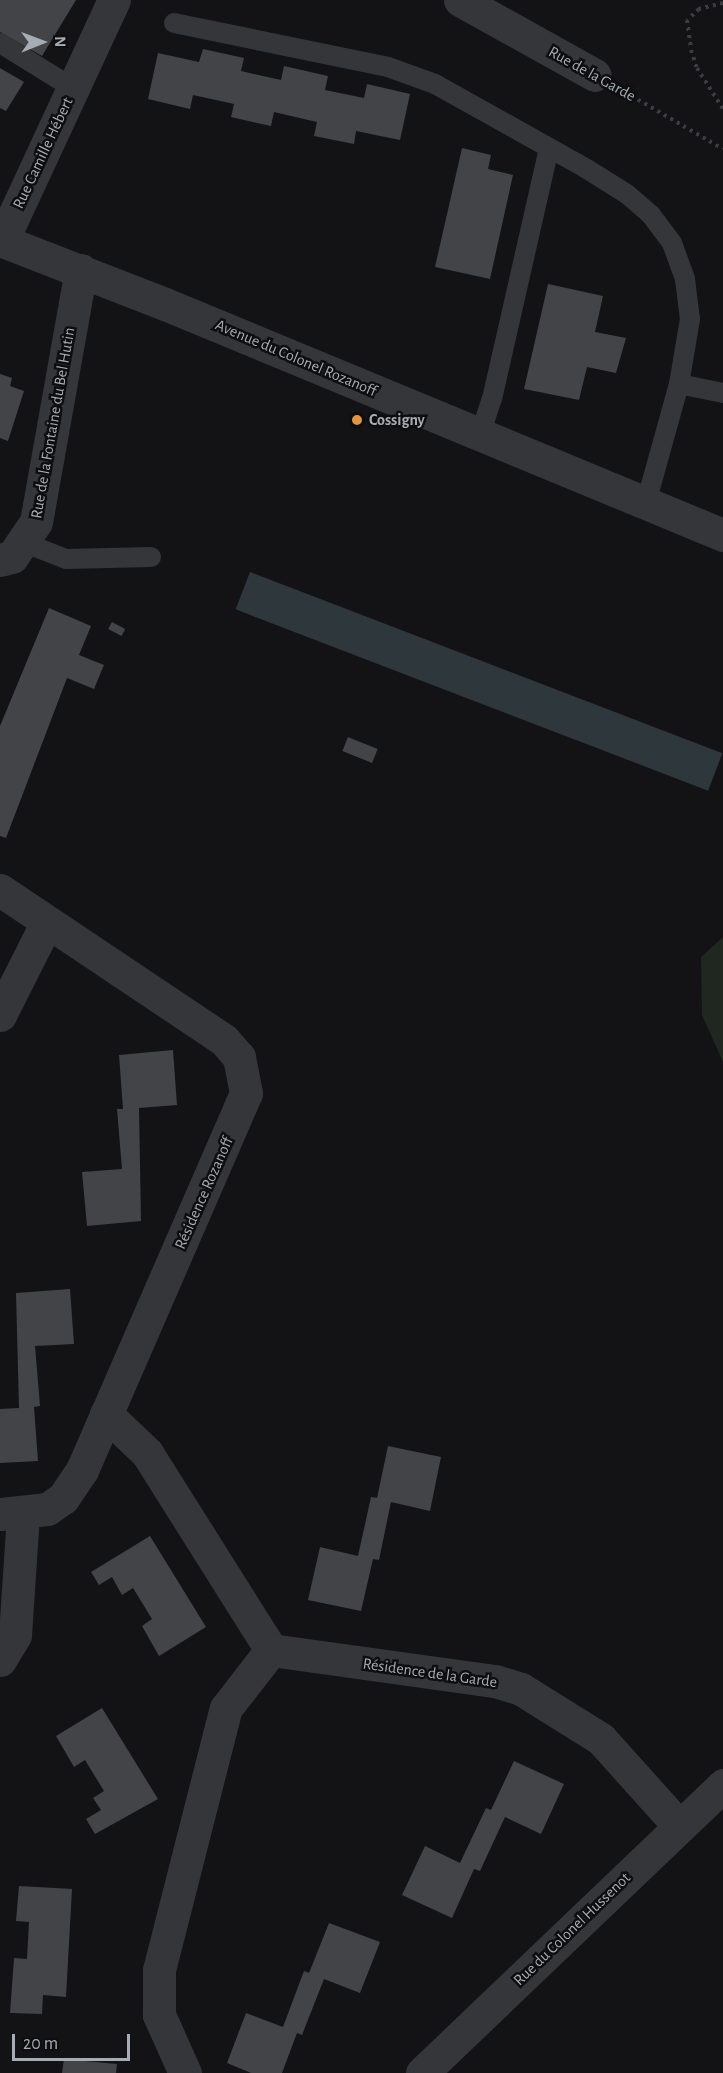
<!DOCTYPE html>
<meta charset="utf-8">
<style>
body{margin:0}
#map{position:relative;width:723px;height:2073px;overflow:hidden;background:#131315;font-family:"Alegreya Sans",sans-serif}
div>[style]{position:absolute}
.green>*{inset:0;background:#202720}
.water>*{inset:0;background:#2e373c;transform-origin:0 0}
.building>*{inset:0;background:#424448;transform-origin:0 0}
.path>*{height:4px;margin-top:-2px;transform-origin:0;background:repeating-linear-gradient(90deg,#3b3d40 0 3px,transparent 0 7.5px)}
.service>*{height:20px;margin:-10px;padding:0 10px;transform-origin:10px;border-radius:10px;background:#353639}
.minor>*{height:33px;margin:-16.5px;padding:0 16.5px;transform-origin:16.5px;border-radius:16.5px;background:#353639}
.tertiary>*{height:33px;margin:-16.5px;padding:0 16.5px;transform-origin:16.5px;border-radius:16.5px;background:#353639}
.dots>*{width:16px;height:16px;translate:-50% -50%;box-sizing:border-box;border:3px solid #0e0e10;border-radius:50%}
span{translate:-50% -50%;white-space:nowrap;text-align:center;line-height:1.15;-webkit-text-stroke:5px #0e0e10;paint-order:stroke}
.street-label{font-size:16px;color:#a6acb4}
.poi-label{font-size:16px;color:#a6acb4;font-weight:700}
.left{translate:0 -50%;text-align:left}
.north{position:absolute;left:12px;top:12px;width:60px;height:60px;-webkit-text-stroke:4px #0e0e10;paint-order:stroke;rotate:89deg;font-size:16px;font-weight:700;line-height:24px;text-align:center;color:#a6acb4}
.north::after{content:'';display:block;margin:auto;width:21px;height:27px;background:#a6acb4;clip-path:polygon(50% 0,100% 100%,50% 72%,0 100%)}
.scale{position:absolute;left:12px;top:2034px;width:118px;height:27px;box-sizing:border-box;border:3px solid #a6acb4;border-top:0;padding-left:8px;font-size:18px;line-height:21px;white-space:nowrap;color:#a6acb4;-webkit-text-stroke:4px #0e0e10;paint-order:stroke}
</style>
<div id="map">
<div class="green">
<i style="clip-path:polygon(723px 937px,723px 1062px,702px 1015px,701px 957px)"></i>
</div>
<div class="water">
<i style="left:250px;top:572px;width:506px;height:40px;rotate:21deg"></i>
</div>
<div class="building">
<i style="clip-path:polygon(0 0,76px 0,42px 56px,0 32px)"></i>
<i style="clip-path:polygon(203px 49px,244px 58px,241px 71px,281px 80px,284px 66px,328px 76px,325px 90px,364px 98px,367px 84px,410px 94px,400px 140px,356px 131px,354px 144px,314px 136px,317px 122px,274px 112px,271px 126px,231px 117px,234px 104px,193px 95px,190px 109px,148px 99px,158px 53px,199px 62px)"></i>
<i style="clip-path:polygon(0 68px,24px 82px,6px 111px,0 108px)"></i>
<i style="clip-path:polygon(462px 148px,491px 155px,488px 169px,513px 175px,490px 279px,435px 267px)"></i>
<i style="clip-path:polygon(548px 284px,603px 296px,595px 332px,626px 338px,616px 373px,587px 367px,579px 400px,524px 389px)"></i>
<i style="clip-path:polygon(0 374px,12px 378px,10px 386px,24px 391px,8px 441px,0 438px)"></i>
<i style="clip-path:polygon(49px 608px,91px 626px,79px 655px,104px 665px,94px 689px,67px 678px,6px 838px,0 836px,0 726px)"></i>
<i style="left:112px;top:622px;width:15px;height:8px;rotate:28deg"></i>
<i style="left:348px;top:737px;width:32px;height:15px;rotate:22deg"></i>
<i style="clip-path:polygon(173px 1050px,177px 1105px,139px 1108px,141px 1221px,87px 1226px,82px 1172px,122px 1169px,117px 1109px,123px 1109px,119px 1055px)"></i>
<i style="clip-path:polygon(70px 1289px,74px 1344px,35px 1346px,40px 1406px,34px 1407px,38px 1461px,0 1463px,0 1409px,19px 1408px,16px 1293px)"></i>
<i style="clip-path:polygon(388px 1446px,441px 1457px,430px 1511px,391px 1502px,379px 1560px,373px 1559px,361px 1611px,308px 1600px,320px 1547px,358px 1556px,371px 1497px,377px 1498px)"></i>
<i style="clip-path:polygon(150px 1536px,206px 1627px,159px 1656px,142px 1626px,152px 1619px,133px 1588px,122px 1595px,112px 1577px,99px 1585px,91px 1572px)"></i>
<i style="clip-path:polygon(102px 1708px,158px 1799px,95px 1834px,86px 1819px,101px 1810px,93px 1798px,104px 1791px,85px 1760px,74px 1767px,56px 1736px)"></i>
<i style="clip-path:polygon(514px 1761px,564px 1784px,541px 1834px,505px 1817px,480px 1871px,474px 1869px,452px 1918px,402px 1895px,425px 1846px,460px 1863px,486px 1808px,491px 1810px)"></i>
<i style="clip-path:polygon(19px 1886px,72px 1889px,66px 1997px,43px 1995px,42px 2014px,10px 2013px,14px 1958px,27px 1959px,29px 1922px,16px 1921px)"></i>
<i style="clip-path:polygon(329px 1923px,380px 1942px,360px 1993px,324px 1979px,302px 2035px,297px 2033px,282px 2073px,251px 2073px,227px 2063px,246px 2013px,283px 2027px,304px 1971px,309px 1973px)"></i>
<i style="clip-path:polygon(64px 2059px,117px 2064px,116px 2073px,62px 2073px)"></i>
</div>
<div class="path">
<i style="left:723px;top:3px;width:25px;rotate:166deg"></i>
<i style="left:699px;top:9px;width:16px;rotate:137deg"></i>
<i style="left:687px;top:20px;width:30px;rotate:82deg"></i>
<i style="left:691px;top:50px;width:19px;rotate:72deg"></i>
<i style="left:697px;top:68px;width:49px;rotate:57.6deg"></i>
<i style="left:625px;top:92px;width:113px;rotate:30.2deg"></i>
</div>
<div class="service">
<i style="left:174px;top:23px;width:218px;rotate:11.6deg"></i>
<i style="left:388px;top:67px;width:50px;rotate:19.9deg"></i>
<i style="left:435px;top:84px;width:174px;rotate:29.2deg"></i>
<i style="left:587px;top:169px;width:47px;rotate:32deg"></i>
<i style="left:627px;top:194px;width:32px;rotate:41deg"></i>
<i style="left:651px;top:215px;width:35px;rotate:53deg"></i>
<i style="left:672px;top:243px;width:38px;rotate:70deg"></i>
<i style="left:685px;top:279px;width:40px;rotate:82.9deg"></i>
<i style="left:690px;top:319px;width:66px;rotate:99.6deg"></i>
<i style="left:679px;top:384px;width:123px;rotate:105.5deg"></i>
<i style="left:0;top:43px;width:86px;rotate:31.7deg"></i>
<i style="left:679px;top:384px;width:45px;rotate:11.6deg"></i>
<i style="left:480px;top:435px;width:38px;rotate:-72deg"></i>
<i style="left:492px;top:399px;width:256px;rotate:-77.2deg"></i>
<i style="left:25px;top:543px;width:44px;rotate:21.3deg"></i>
<i style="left:66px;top:559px;width:85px;rotate:-1.3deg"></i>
</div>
<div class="minor">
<i style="left:460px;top:0;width:154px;rotate:29.1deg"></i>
<i style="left:2px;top:241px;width:266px;rotate:-65.1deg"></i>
<i style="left:0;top:560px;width:12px;rotate:-14deg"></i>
<i style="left:12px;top:557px;width:42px;rotate:-55.6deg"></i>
<i style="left:36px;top:522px;width:256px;rotate:-79.9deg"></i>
<i style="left:0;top:890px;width:270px;rotate:33.8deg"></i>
<i style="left:224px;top:1040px;width:23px;rotate:49deg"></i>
<i style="left:239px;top:1057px;width:37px;rotate:79deg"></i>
<i style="left:246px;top:1093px;width:411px;rotate:113.5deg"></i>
<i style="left:82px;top:1470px;width:34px;rotate:124deg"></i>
<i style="left:63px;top:1498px;width:19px;rotate:145deg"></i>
<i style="left:47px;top:1509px;width:47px;rotate:173.9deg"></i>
<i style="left:0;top:1015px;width:104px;rotate:-63.2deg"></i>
<i style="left:106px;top:1414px;width:57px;rotate:43.6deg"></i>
<i style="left:147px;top:1453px;width:233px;rotate:57.8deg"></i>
<i style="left:0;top:1660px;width:29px;rotate:-59deg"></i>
<i style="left:15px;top:1635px;width:121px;rotate:-86.2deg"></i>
<i style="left:185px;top:2073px;width:64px;rotate:-114.1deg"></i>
<i style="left:159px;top:2015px;width:45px;rotate:-90deg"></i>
<i style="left:159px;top:1970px;width:270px;rotate:-75.7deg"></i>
<i style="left:226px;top:1708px;width:73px;rotate:-52.2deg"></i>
<i style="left:271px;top:1650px;width:226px;rotate:7.9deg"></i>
<i style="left:495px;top:1681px;width:27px;rotate:17deg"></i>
<i style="left:521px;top:1689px;width:94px;rotate:32deg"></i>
<i style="left:601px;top:1739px;width:117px;rotate:48.1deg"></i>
<i style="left:422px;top:2073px;width:417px;rotate:-43.7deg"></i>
</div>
<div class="tertiary">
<i style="left:0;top:240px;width:177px;rotate:21.2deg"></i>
<i style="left:165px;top:304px;width:604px;rotate:22.49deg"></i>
</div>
<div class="dots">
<i style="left:357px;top:420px;background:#e2953e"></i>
</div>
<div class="street-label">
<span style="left:592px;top:74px;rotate:29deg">Rue de la Garde</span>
<span style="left:43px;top:153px;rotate:-65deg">Rue Camille Hébert</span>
<span style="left:296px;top:358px;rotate:23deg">Avenue du Colonel Rozanoff</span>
<span style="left:53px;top:423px;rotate:-80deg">Rue de la Fontaine du Bel Hutin</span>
<span style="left:204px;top:1193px;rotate:-66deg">Résidence Rozanoff</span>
<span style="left:430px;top:1673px;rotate:8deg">Résidence de la Garde</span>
<span style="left:572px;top:1929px;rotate:-44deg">Rue du Colonel Hussenot</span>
</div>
<div class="poi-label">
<span class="left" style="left:369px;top:420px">Cossigny</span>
</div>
<div class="north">N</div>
<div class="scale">20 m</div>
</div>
